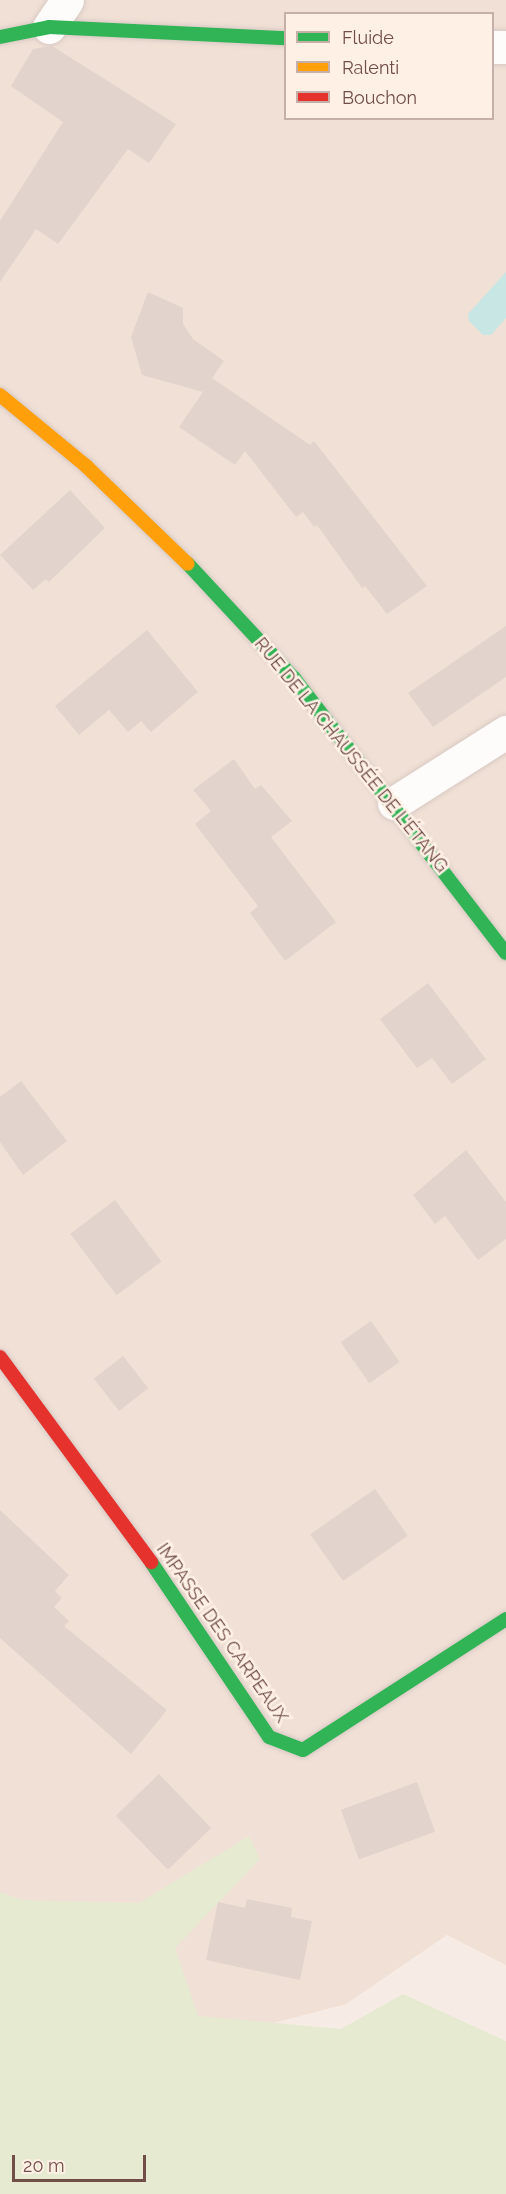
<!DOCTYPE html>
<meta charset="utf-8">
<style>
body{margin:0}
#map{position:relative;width:506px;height:2194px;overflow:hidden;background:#f6ece5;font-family:Raleway,sans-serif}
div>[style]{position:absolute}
.residential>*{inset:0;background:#f1e0d5}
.green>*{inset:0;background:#e6ead0}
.water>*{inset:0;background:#c8e6e3}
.building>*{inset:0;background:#e2d3cd;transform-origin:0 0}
.roads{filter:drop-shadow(0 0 2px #d7c9c4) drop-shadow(0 0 2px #d7c9c4)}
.street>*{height:33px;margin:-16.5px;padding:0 16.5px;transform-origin:16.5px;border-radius:16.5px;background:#fefcfb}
.fast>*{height:14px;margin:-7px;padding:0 7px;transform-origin:7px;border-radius:7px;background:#30b455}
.slow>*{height:14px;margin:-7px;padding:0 7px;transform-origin:7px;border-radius:7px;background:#ff9f0a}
.jam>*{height:14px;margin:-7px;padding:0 7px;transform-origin:7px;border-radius:7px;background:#e5322d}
span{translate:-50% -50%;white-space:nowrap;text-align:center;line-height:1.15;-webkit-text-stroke:5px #fff0e5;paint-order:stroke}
.street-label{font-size:18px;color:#714e48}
.legend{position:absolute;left:284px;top:12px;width:210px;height:108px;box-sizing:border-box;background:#fff0e5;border:2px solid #c6afa6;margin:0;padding:8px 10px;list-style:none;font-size:18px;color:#714e48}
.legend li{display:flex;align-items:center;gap:12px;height:30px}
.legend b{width:30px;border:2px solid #c6afa6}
.scale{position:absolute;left:12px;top:2155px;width:134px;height:27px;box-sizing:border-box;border:3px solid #714e48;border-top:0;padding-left:8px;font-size:18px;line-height:21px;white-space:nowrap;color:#714e48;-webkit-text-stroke:4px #fff0e5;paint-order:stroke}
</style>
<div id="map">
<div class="residential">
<i style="clip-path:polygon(evenodd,0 0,506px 0,506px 1965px,447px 1935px,346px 2004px,192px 2044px,0 1928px,0 0,286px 14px,492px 14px,492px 118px,286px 118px,286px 14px)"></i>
</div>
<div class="green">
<i style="clip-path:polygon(249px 1836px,260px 1859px,175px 1948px,198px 2016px,341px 2029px,403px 1994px,506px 2041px,506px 2194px,0 2194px,0 1892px,21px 1900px,139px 1903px)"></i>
</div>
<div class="water">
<i style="clip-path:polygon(506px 272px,506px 318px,491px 335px,483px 335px,469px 321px,468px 314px)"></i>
</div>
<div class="building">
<i style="clip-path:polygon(52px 46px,176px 124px,149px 163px,128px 149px,58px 244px,36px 229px,0 282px,0 221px,63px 122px,11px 86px,33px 49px)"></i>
<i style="clip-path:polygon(148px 292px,183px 308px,183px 324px,193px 339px,224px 361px,212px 378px,310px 445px,314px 441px,427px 586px,387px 614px,365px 586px,362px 588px,317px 525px,314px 527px,303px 512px,296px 517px,245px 451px,235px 465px,179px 427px,203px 392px,142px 375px,131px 337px)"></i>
<i style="clip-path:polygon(70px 490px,105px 528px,49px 582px,46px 579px,33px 590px,0 555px)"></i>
<i style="clip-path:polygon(506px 626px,506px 677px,433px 727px,408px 693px)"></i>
<i style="clip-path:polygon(147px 630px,198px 692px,151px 732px,141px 721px,128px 732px,109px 710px,79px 735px,55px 706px)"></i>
<i style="clip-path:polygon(234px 759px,255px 789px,261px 785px,292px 821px,271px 837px,336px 922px,285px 961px,250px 913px,258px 906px,195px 824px,211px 811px,193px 790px)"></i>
<i style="clip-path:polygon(428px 983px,486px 1059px,452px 1084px,432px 1058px,417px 1068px,380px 1019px)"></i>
<i style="clip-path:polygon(21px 1081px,67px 1141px,23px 1175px,0 1142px,0 1097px)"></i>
<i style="clip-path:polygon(466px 1150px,506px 1202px,506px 1239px,478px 1260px,445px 1216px,435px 1224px,413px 1195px)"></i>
<i style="left:115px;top:1200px;width:77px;height:56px;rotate:53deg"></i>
<i style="left:371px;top:1321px;width:50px;height:37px;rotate:55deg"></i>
<i style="left:123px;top:1356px;width:41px;height:37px;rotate:52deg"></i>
<i style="left:375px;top:1489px;width:57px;height:79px;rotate:55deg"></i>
<i style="clip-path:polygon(0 1510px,69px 1575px,55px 1591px,62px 1598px,54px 1607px,69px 1621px,64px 1626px,167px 1710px,131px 1754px,0 1638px)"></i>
<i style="left:159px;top:1774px;width:75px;height:60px;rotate:46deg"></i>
<i style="left:417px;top:1782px;width:53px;height:81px;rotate:70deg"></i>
<i style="clip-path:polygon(247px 1899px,292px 1908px,291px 1917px,312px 1921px,300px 1980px,206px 1960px,218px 1902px,245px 1908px)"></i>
</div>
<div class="roads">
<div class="street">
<i style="left:49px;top:27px;width:32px;rotate:-56deg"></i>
<i style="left:492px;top:47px;width:14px"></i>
<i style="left:394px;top:803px;width:133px;rotate:-32.4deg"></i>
</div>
<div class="fast">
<i style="left:0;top:37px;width:50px;rotate:-11.5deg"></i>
<i style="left:49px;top:27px;width:237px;rotate:2.7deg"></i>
<i style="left:188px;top:564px;width:156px;rotate:47.1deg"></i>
<i style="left:294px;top:678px;width:347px;rotate:52.4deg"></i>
<i style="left:151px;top:1562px;width:211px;rotate:56deg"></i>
<i style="left:269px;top:1737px;width:36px;rotate:21deg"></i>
<i style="left:303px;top:1750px;width:242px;rotate:-32.8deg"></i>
</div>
<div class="slow">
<i style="left:0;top:395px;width:112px;rotate:39.5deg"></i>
<i style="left:86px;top:466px;width:141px;rotate:43.9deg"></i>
</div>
<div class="jam">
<i style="left:0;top:1357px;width:255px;rotate:53.6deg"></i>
</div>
</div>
<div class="street-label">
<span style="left:351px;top:755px;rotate:51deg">RUE DE LA CHAUSSÉE DE L'ÉTANG</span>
<span style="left:222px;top:1633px;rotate:55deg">IMPASSE DES CARPEAUX</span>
</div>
<ul class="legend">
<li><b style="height:8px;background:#30b455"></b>Fluide</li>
<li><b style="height:8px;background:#ff9f0a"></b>Ralenti</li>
<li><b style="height:8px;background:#e5322d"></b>Bouchon</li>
</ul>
<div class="scale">20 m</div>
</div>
